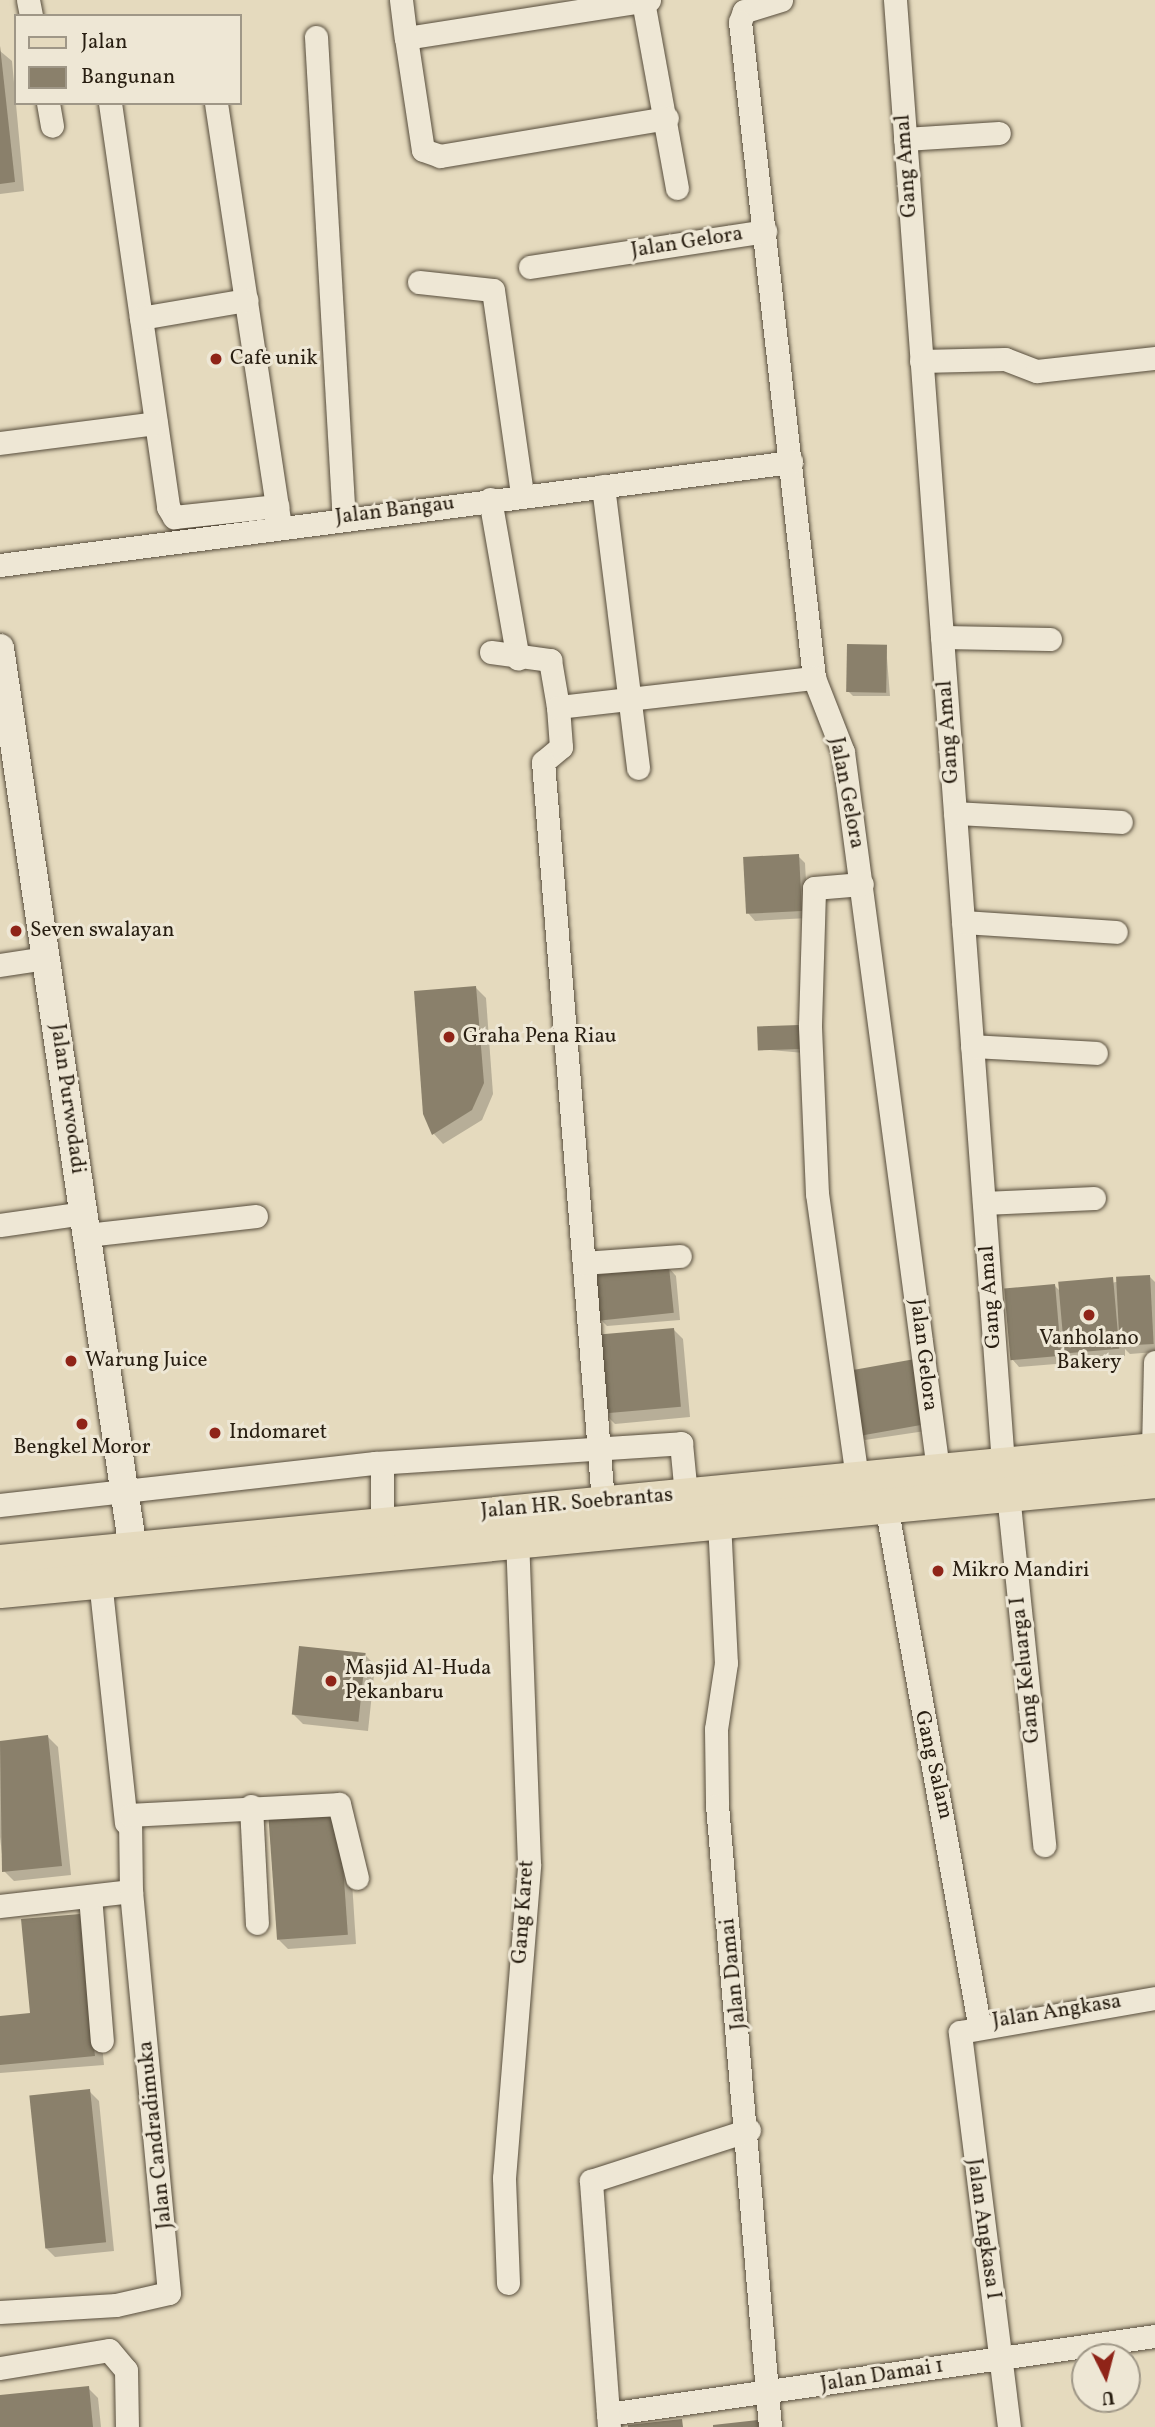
<!DOCTYPE html>
<style>
body{margin:0}
#map{position:relative;width:1155px;height:2427px;overflow:hidden;background:#e5dabe;font-family:Vollkorn,serif}
div>[style]{position:absolute}
.shadow>*{inset:0;background:#0003}
.building>*{inset:0;background:#8a806b;transform-origin:0 0}
.roads{filter:drop-shadow(0 0 2px #574d3c) drop-shadow(0 0 2px #574d3c)}
.minor>*{height:23px;margin:-11.5px;padding:0 11.5px;transform-origin:11.5px;border-radius:11.5px;background:#eee7d5}
.tertiary>*{height:28px;margin:-14px;padding:0 14px;transform-origin:14px;border-radius:14px;background:#eee7d5}
.primary>*{height:35px;margin:-17.5px;padding:0 17.5px;transform-origin:17.5px;border-radius:17.5px;background:#e5dabe}
.dots>*{width:19px;height:19px;translate:-50% -50%;box-sizing:border-box;border:4px solid #eee7d5;border-radius:50%}
span{translate:-50% -50%;white-space:nowrap;text-align:center;line-height:1.15;-webkit-text-stroke:6px #eee7d5;paint-order:stroke}
.street-label{font-size:21px;color:#281e11}
.poi-label{font-size:21px;color:#281e11}
.left{translate:0 -50%;text-align:left}
.legend{position:absolute;left:14px;top:14px;width:228px;height:91px;box-sizing:border-box;background:#eee7d5;border:2px solid #9f9787;margin:0;padding:9px 12px;list-style:none;font-size:21px;color:#281e11}
.legend li{display:flex;align-items:center;gap:14px;height:35px}
.legend b{width:35px;border:2px solid #9f9787}
.north{position:absolute;left:1071px;top:2343px;width:70px;height:70px;box-sizing:border-box;background:#eee7d5;border:2px solid #9f9787;border-radius:50%;rotate:174deg;font-size:19px;font-weight:700;line-height:28px;text-align:center;color:#281e11}
.north::after{content:'';display:block;margin:auto;width:24px;height:32px;background:#8f2418;clip-path:polygon(50% 0,100% 100%,50% 72%,0 100%)}
</style>
<div id="map">
<div class="shadow">
<i style="clip-path:polygon(0 51px,12px 61px,24px 191px,0 194px)"></i>
<i style="clip-path:polygon(886px 646px,890px 696px,853px 696px,848px 691px)"></i>
<i style="clip-path:polygon(798px 856px,805px 863px,808px 918px,755px 921px,748px 913px)"></i>
<i style="clip-path:polygon(476px 988px,486px 998px,493px 1094px,482px 1120px,443px 1144px,434px 1134px)"></i>
<i style="clip-path:polygon(798px 1027px,804px 1053px,759px 1049px)"></i>
<i style="clip-path:polygon(669px 1268px,676px 1276px,680px 1320px,607px 1326px,600px 1319px)"></i>
<i style="clip-path:polygon(1149px 1276px,1155px 1282px,1155px 1352px,1130px 1354px,1125px 1349px,1125px 1356px,1073px 1360px,1067px 1354px,1068px 1363px,1019px 1367px,1012px 1359px,1055px 1286px,1061px 1292px)"></i>
<i style="clip-path:polygon(673px 1329px,683px 1339px,690px 1417px,615px 1424px,605px 1414px)"></i>
<i style="clip-path:polygon(848px 1370px,932px 1430px,865px 1440px,858px 1433px)"></i>
<i style="clip-path:polygon(365px 1655px,375px 1665px,368px 1731px,303px 1724px,293px 1714px)"></i>
<i style="clip-path:polygon(48px 1737px,58px 1747px,71px 1875px,14px 1881px,4px 1871px,0 1837px,0 1743px)"></i>
<i style="clip-path:polygon(348px 1820px,356px 1944px,288px 1949px,278px 1939px)"></i>
<i style="clip-path:polygon(80px 1915px,90px 1925px,104px 2065px,0 2073px,0 2018px,30px 2015px)"></i>
<i style="clip-path:polygon(89px 2091px,99px 2101px,114px 2251px,55px 2257px,45px 2247px)"></i>
<i style="clip-path:polygon(88px 2388px,98px 2398px,101px 2427px,0 2427px,0 2396px)"></i>
</div>
<div class="building">
<i style="clip-path:polygon(0 46px,15px 182px,0 184px)"></i>
<i style="left:847px;top:644px;width:40px;height:48px;rotate:1deg"></i>
<i style="left:799px;top:854px;width:57px;height:56px;rotate:87deg"></i>
<i style="clip-path:polygon(476px 986px,484px 1083px,472px 1110px,432px 1135px,423px 1114px,414px 991px)"></i>
<i style="left:799px;top:1025px;width:24px;height:42px;rotate:88deg"></i>
<i style="left:669px;top:1267px;width:46px;height:76px;rotate:84deg"></i>
<i style="left:1150px;top:1275px;width:69px;height:34px;rotate:87deg"></i>
<i style="left:1113px;top:1277px;width:72px;height:55px;rotate:85deg"></i>
<i style="left:1055px;top:1284px;width:72px;height:51px;rotate:85deg"></i>
<i style="left:674px;top:1328px;width:79px;height:75px;rotate:85deg"></i>
<i style="left:915px;top:1359px;width:66px;height:70px;rotate:80deg"></i>
<i style="left:299px;top:1646px;width:67px;height:69px;rotate:6deg"></i>
<i style="clip-path:polygon(48px 1735px,62px 1866px,2px 1872px,0 1741px)"></i>
<i style="left:339px;top:1808px;width:127px;height:71px;rotate:86deg"></i>
<i style="clip-path:polygon(80px 1914px,95px 2056px,0 2065px,0 2016px,30px 2013px,21px 1919px)"></i>
<i style="left:90px;top:2089px;width:154px;height:61px;rotate:84deg"></i>
<i style="clip-path:polygon(89px 2386px,93px 2427px,0 2427px,0 2395px)"></i>
<i style="clip-path:polygon(682px 2419px,683px 2427px,628px 2427px,628px 2425px)"></i>
<i style="clip-path:polygon(758px 2420px,759px 2427px,713px 2427px,713px 2425px)"></i>
</div>
<div class="roads">
<div class="minor">
<i style="left:28px;top:0;width:16px;rotate:79deg"></i>
<i style="left:401px;top:0;width:38px;rotate:83deg"></i>
<i style="left:406px;top:38px;width:246px;rotate:-8.9deg"></i>
<i style="left:781px;top:0;width:39px;rotate:163deg"></i>
<i style="left:744px;top:11px;width:12px;rotate:110deg"></i>
<i style="left:740px;top:22px;width:660px;rotate:83.56deg"></i>
<i style="left:814px;top:678px;width:79px;rotate:68.6deg"></i>
<i style="left:843px;top:752px;width:724px;rotate:82.46deg"></i>
<i style="left:895px;top:0;width:1468px;rotate:85.78deg"></i>
<i style="left:643px;top:1px;width:190px;rotate:79.7deg"></i>
<i style="left:316px;top:37px;width:482px;rotate:86.7deg"></i>
<i style="left:406px;top:38px;width:113px;rotate:81.4deg"></i>
<i style="left:423px;top:150px;width:18px;rotate:19deg"></i>
<i style="left:440px;top:156px;width:230px;rotate:-9.5deg"></i>
<i style="left:48px;top:103px;width:23px;rotate:80deg"></i>
<i style="left:110px;top:103px;width:408px;rotate:81.8deg"></i>
<i style="left:168px;top:507px;width:12px;rotate:59deg"></i>
<i style="left:174px;top:517px;width:104px;rotate:-6.1deg"></i>
<i style="left:216px;top:103px;width:421px;rotate:81.4deg"></i>
<i style="left:905px;top:139px;width:94px;rotate:-3.7deg"></i>
<i style="left:530px;top:267px;width:238px;rotate:-8.7deg"></i>
<i style="left:419px;top:282px;width:74px;rotate:6.2deg"></i>
<i style="left:493px;top:290px;width:207px;rotate:81.9deg"></i>
<i style="left:141px;top:318px;width:107px;rotate:-9.7deg"></i>
<i style="left:921px;top:361px;width:84px;rotate:-1.4deg"></i>
<i style="left:1005px;top:359px;width:34px;rotate:21deg"></i>
<i style="left:1037px;top:371px;width:119px;rotate:-6.3deg"></i>
<i style="left:0;top:443px;width:157px;rotate:-7.3deg"></i>
<i style="left:603px;top:486px;width:284px;rotate:82.9deg"></i>
<i style="left:490px;top:499px;width:162px;rotate:80.1deg"></i>
<i style="left:0;top:565px;width:798px;rotate:-7.42deg"></i>
<i style="left:942px;top:637px;width:108px;rotate:1.1deg"></i>
<i style="left:491px;top:652px;width:60px;rotate:7.7deg"></i>
<i style="left:550px;top:660px;width:48px;rotate:80.3deg"></i>
<i style="left:558px;top:707px;width:40px;rotate:85.7deg"></i>
<i style="left:561px;top:747px;width:23px;rotate:140deg"></i>
<i style="left:543px;top:762px;width:742px;rotate:85.36deg"></i>
<i style="left:558px;top:707px;width:258px;rotate:-6.5deg"></i>
<i style="left:955px;top:813px;width:166px;rotate:3.1deg"></i>
<i style="left:963px;top:922px;width:153px;rotate:3.7deg"></i>
<i style="left:0;top:965px;width:47px;rotate:-8.7deg"></i>
<i style="left:972px;top:1046px;width:124px;rotate:3.2deg"></i>
<i style="left:984px;top:1203px;width:110px;rotate:-2.6deg"></i>
<i style="left:0;top:1225px;width:84px;rotate:-8.2deg"></i>
<i style="left:87px;top:1235px;width:170px;rotate:-6.4deg"></i>
<i style="left:584px;top:1263px;width:96px;rotate:-4.2deg"></i>
<i style="left:1153px;top:1450px;width:88px;rotate:-88.7deg"></i>
<i style="left:857px;top:1478px;width:287px;rotate:-98deg"></i>
<i style="left:817px;top:1194px;width:169px;rotate:-92.4deg"></i>
<i style="left:810px;top:1025px;width:137px;rotate:-88.3deg"></i>
<i style="left:814px;top:888px;width:48px;rotate:-4.8deg"></i>
<i style="left:1008px;top:1494px;width:353px;rotate:84.1deg"></i>
<i style="left:0;top:1505px;width:377px;rotate:-6.4deg"></i>
<i style="left:375px;top:1463px;width:307px;rotate:-3.7deg"></i>
<i style="left:681px;top:1443px;width:52px;rotate:84.5deg"></i>
<i style="left:886px;top:1505px;width:527px;rotate:79.84deg"></i>
<i style="left:719px;top:1521px;width:142px;rotate:87.2deg"></i>
<i style="left:726px;top:1663px;width:67px;rotate:98.6deg"></i>
<i style="left:716px;top:1729px;width:76px;rotate:89.2deg"></i>
<i style="left:717px;top:1805px;width:624px;rotate:85.13deg"></i>
<i style="left:382px;top:1524px;width:61px;rotate:-90deg"></i>
<i style="left:100px;top:1580px;width:244px;rotate:83.9deg"></i>
<i style="left:251px;top:1806px;width:117px;rotate:87.1deg"></i>
<i style="left:90px;top:1896px;width:145px;rotate:85.3deg"></i>
<i style="left:0;top:1906px;width:132px;rotate:-6.5deg"></i>
<i style="left:508px;top:2283px;width:105px;rotate:-92.2deg"></i>
<i style="left:504px;top:2178px;width:315px;rotate:-85.4deg"></i>
<i style="left:529px;top:1864px;width:323px;rotate:-92.1deg"></i>
<i style="left:0;top:2312px;width:116px;rotate:-3.5deg"></i>
<i style="left:116px;top:2305px;width:54px;rotate:-12.8deg"></i>
<i style="left:169px;top:2293px;width:404px;rotate:-95.4deg"></i>
<i style="left:131px;top:1891px;width:76px;rotate:-90.8deg"></i>
<i style="left:130px;top:1815px;width:209px;rotate:-3deg"></i>
<i style="left:339px;top:1804px;width:76px;rotate:76.3deg"></i>
<i style="left:0;top:2368px;width:110px;rotate:-9.4deg"></i>
<i style="left:109px;top:2350px;width:26px;rotate:50deg"></i>
<i style="left:126px;top:2370px;width:57px;rotate:89deg"></i>
<i style="left:608px;top:2414px;width:553px;rotate:-8.12deg"></i>
<i style="left:609px;top:2427px;width:247px;rotate:-94.2deg"></i>
<i style="left:591px;top:2181px;width:166px;rotate:-17.9deg"></i>
<i style="left:1009px;top:2427px;width:398px;rotate:-97.1deg"></i>
<i style="left:960px;top:2032px;width:198px;rotate:-9.9deg"></i>
</div>
<div class="tertiary">
<i style="left:0;top:648px;width:912px;rotate:81.61deg"></i>
</div>
<div class="primary">
<i style="left:0;top:1562px;width:1160px;rotate:-5.54deg"></i>
<i style="left:0;top:1590px;width:1160px;rotate:-5.44deg"></i>
</div>
</div>
<div class="dots">
<i style="left:216px;top:359px;background:#8f2418"></i>
<i style="left:16px;top:931px;background:#8f2418"></i>
<i style="left:449px;top:1037px;background:#8f2418"></i>
<i style="left:1089px;top:1315px;background:#8f2418"></i>
<i style="left:71px;top:1361px;background:#8f2418"></i>
<i style="left:82px;top:1424px;background:#8f2418"></i>
<i style="left:215px;top:1433px;background:#8f2418"></i>
<i style="left:938px;top:1571px;background:#8f2418"></i>
<i style="left:331px;top:1681px;background:#8f2418"></i>
</div>
<div class="street-label">
<span style="left:907px;top:166px;rotate:-94deg">Gang Amal</span>
<span style="left:687px;top:243px;rotate:-9deg">Jalan Gelora</span>
<span style="left:395px;top:511px;rotate:-7deg">Jalan Bangau</span>
<span style="left:949px;top:732px;rotate:-94deg">Gang Amal</span>
<span style="left:846px;top:793px;rotate:79deg">Jalan Gelora</span>
<span style="left:67px;top:1099px;rotate:82deg">Jalan Purwodadi</span>
<span style="left:991px;top:1297px;rotate:-94deg">Gang Amal</span>
<span style="left:923px;top:1355px;rotate:83deg">Jalan Gelora</span>
<span style="left:577px;top:1504px;rotate:-5deg">Jalan HR. Soebrantas</span>
<span style="left:1026px;top:1670px;rotate:-96deg">Gang Keluarga I</span>
<span style="left:933px;top:1765px;rotate:77deg">Gang Salam</span>
<span style="left:524px;top:1912px;rotate:-86deg">Gang Karet</span>
<span style="left:734px;top:1974px;rotate:-96deg">Jalan Damai</span>
<span style="left:1057px;top:2012px;rotate:-9deg">Jalan Angkasa</span>
<span style="left:156px;top:2135px;rotate:-96deg">Jalan Candradimuka</span>
<span style="left:983px;top:2229px;rotate:82deg">Jalan Angkasa I</span>
<span style="left:882px;top:2376px;rotate:-9deg">Jalan Damai 1</span>
</div>
<div class="poi-label">
<span class="left" style="left:230px;top:359px">Cafe unik</span>
<span class="left" style="left:30px;top:931px">Seven swalayan</span>
<span class="left" style="left:463px;top:1037px">Graha Pena Riau</span>
<span style="left:1089px;top:1351px">Vanholano<br>Bakery</span>
<span class="left" style="left:85px;top:1361px">Warung Juice</span>
<span class="left" style="left:229px;top:1433px">Indomaret</span>
<span style="left:82px;top:1448px">Bengkel Moror</span>
<span class="left" style="left:952px;top:1571px">Mikro Mandiri</span>
<span class="left" style="left:345px;top:1681px">Masjid Al-Huda<br>Pekanbaru</span>
</div>
<ul class="legend">
<li><b style="height:9px;background:#e5dabe"></b>Jalan</li>
<li><b style="height:19px;background:#8a806b"></b>Bangunan</li>
</ul>
<div class="north">U</div>
</div>
